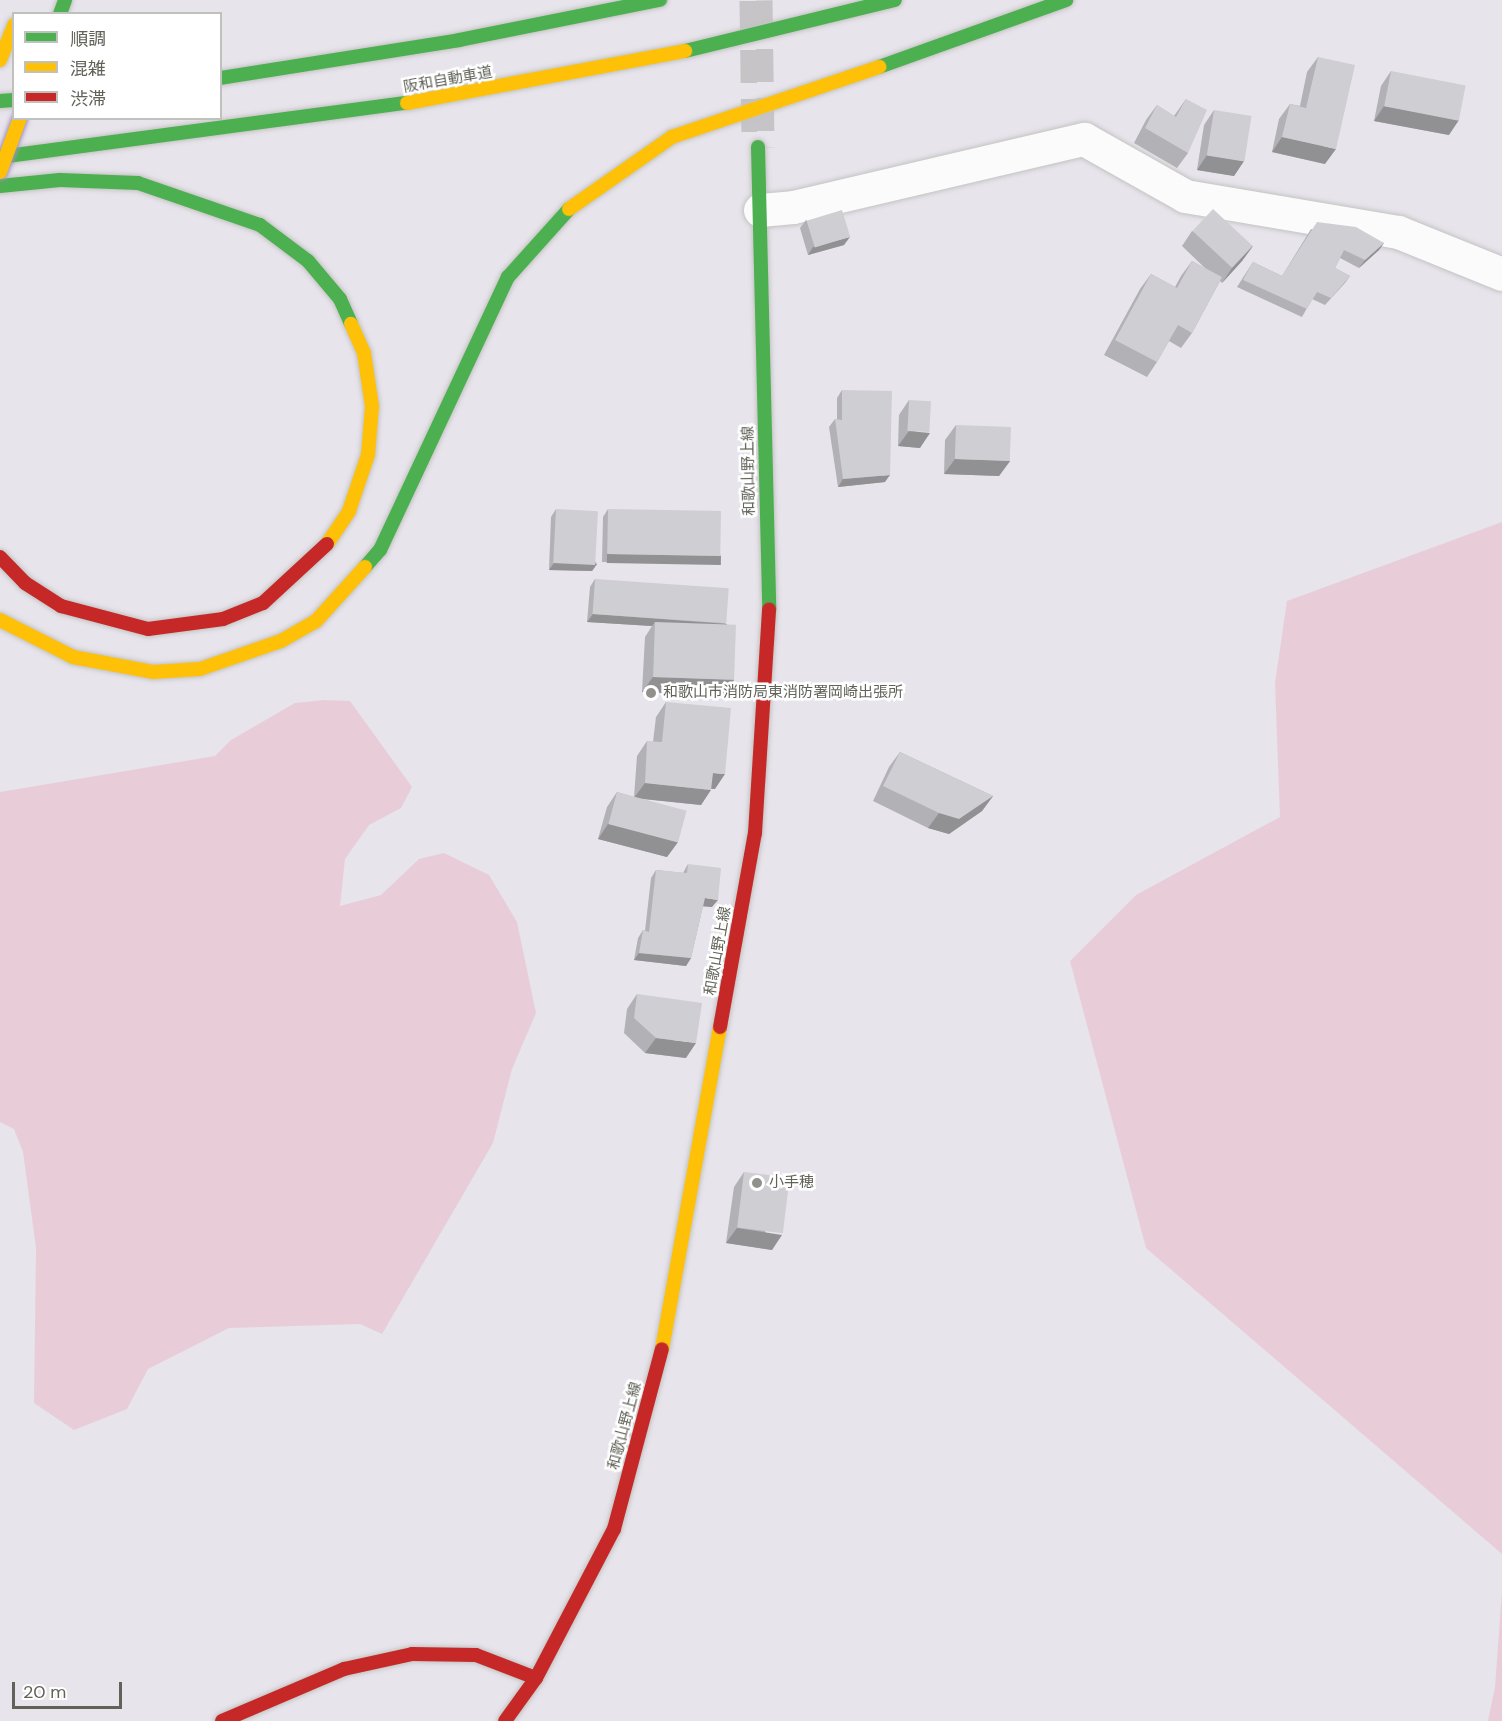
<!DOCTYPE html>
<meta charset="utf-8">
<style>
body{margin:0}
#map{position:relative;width:1502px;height:1721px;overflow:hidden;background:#e7e4eb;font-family:"DM Sans","Noto Sans JP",sans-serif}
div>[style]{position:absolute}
.green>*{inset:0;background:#e8cdd9}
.secondary-tunnel>*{height:33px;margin-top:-16.5px;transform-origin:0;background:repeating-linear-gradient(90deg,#c6c4c6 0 33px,transparent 0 49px)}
.roads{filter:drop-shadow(0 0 2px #c3c3c2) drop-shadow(0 0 2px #c3c3c2)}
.street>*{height:33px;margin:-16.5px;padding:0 16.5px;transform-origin:16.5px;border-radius:16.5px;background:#fbfbfc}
.fast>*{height:14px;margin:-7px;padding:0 7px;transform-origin:7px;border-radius:7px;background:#4caf50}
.slow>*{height:14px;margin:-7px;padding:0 7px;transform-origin:7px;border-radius:7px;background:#ffc107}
.jam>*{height:14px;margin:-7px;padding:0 7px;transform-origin:7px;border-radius:7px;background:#c62828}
.bridges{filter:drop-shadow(0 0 2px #a292c2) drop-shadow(0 0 2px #a292c2)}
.slow-bridge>*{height:14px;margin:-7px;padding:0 7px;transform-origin:7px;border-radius:7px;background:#ffc107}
.wall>*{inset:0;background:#b2b1b5}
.shaded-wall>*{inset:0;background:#919093;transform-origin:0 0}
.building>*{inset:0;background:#cfced2;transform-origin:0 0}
.dots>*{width:16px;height:16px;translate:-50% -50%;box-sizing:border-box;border:3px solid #fff;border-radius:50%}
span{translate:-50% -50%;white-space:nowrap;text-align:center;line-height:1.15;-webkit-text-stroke:5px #fff;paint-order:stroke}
.street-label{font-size:15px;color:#616359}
.poi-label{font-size:15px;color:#616359}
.left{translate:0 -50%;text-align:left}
.legend{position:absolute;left:12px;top:12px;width:210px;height:108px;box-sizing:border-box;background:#fff;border:2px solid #c0c1bd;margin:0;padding:8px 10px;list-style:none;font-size:18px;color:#616359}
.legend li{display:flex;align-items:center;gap:12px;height:30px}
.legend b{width:30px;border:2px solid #c0c1bd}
.scale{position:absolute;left:12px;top:1682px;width:110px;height:27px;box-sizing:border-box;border:3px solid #616359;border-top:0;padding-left:8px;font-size:18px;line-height:21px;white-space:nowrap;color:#616359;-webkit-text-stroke:4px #fff;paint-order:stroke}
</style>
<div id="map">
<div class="green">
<i style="clip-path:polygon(1502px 522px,1502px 1554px,1146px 1248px,1070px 961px,1136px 895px,1280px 817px,1275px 683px,1287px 601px)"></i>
<i style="clip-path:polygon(324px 700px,350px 701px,412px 787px,401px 808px,369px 825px,345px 859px,340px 906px,381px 895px,419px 859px,444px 853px,489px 875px,517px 922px,536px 1013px,512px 1069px,493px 1143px,382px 1334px,360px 1324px,229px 1328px,148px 1369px,127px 1409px,74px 1430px,34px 1403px,36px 1248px,23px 1152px,14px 1129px,0 1122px,0 792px,215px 756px,231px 740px,295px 703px)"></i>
<i style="clip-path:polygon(1502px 1592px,1502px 1721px,1488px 1721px,1495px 1687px)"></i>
</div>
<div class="secondary-tunnel">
<i style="left:756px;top:0;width:147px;rotate:89.2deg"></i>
</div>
<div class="roads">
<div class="street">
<i style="left:760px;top:210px;width:33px;rotate:-5deg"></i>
<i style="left:793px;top:207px;width:299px;rotate:-13.2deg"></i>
<i style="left:1084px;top:139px;width:116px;rotate:29.4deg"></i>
<i style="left:1185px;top:196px;width:216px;rotate:9.6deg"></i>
<i style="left:1398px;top:232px;width:112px;rotate:22deg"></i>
</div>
<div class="fast">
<i style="left:60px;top:14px;width:15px;rotate:-70deg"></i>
<i style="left:685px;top:51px;width:216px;rotate:-13.7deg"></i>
<i style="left:879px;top:67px;width:199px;rotate:-19.7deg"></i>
<i style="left:220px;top:78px;width:242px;rotate:-9deg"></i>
<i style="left:459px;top:40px;width:205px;rotate:-11.3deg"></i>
<i style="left:0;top:101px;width:14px;rotate:-4deg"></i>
<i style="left:758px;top:147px;width:462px;rotate:88.6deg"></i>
<i style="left:0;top:157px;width:411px;rotate:-7.6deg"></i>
<i style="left:0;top:186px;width:60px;rotate:-5.7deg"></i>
<i style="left:60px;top:180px;width:78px;rotate:2.2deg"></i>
<i style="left:138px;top:183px;width:129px;rotate:19deg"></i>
<i style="left:260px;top:225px;width:60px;rotate:36.9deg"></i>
<i style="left:308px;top:261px;width:50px;rotate:49.9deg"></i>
<i style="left:340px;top:299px;width:27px;rotate:66deg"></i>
<i style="left:365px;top:567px;width:23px;rotate:-49deg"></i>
<i style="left:380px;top:550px;width:302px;rotate:-64.9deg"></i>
<i style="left:508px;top:277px;width:91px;rotate:-48.1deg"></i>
</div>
<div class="slow">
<i style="left:0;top:60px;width:38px;rotate:-68deg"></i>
<i style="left:407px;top:103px;width:283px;rotate:-10.6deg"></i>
<i style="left:569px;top:209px;width:126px;rotate:-35deg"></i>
<i style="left:672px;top:137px;width:219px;rotate:-18.7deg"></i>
<i style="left:327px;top:544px;width:40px;rotate:-56deg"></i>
<i style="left:349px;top:511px;width:59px;rotate:-71.3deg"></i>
<i style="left:368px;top:455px;width:49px;rotate:-85.3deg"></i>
<i style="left:372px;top:406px;width:54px;rotate:-98.6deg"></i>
<i style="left:364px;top:353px;width:32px;rotate:-114deg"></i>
<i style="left:0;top:620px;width:82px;rotate:26.9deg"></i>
<i style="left:73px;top:657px;width:81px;rotate:10.6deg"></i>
<i style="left:153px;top:672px;width:47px;rotate:-3.7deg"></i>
<i style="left:200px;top:669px;width:86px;rotate:-19.1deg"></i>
<i style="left:281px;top:641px;width:40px;rotate:-29.7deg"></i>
<i style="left:316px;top:621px;width:73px;rotate:-47.8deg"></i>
<i style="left:662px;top:1349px;width:327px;rotate:-79.8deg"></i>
</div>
<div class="jam">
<i style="left:0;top:557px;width:36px;rotate:46deg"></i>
<i style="left:25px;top:583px;width:43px;rotate:32.6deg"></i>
<i style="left:61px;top:606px;width:90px;rotate:14.8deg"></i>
<i style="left:148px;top:629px;width:76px;rotate:-7.6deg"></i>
<i style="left:223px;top:619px;width:43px;rotate:-21.8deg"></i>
<i style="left:263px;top:603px;width:87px;rotate:-42.7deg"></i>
<i style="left:720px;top:1027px;width:197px;rotate:-79.8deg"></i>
<i style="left:755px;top:833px;width:224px;rotate:-86.4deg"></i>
<i style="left:222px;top:1721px;width:133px;rotate:-23.1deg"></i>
<i style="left:344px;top:1669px;width:70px;rotate:-12.4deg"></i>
<i style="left:412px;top:1654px;width:64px;rotate:0.9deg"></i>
<i style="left:476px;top:1655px;width:64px;rotate:21deg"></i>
<i style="left:505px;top:1721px;width:53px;rotate:-54.2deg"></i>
<i style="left:536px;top:1678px;width:168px;rotate:-62.4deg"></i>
<i style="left:614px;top:1529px;width:186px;rotate:-75.1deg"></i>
</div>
</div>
<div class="bridges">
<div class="slow-bridge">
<i style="left:0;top:172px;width:58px;rotate:-69.7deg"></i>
</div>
</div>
<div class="wall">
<i style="clip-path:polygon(1318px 57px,1325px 164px,1272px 152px,1279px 119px,1290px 104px,1300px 106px,1307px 72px)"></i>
<i style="clip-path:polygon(1391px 71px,1449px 135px,1374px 121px,1381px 86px)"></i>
<i style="clip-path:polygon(1186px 99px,1188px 153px,1177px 168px,1134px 143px,1146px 120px,1157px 105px,1174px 116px)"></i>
<i style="clip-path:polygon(1214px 110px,1244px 161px,1234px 176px,1197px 170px,1204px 125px)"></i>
<i style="clip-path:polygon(806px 220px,844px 245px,808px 255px,800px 228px)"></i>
<i style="clip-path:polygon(1311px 229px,1384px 243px,1379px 250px,1359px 268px,1340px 258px,1335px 268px,1350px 276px,1345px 283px,1325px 305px,1312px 299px,1302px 317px,1237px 287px,1253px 262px,1282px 276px)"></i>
<i style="clip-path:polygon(1192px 231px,1253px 246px,1242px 261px,1222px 283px,1220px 281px,1192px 333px,1181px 348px,1169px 341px,1157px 362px,1147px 377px,1104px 355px,1140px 289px,1151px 274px,1175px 287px,1181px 276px,1192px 261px,1206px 269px,1182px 246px)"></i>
<i style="clip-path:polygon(842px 390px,885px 482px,838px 487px,829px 427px,835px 419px,837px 419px,837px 398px)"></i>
<i style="clip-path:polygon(909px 400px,920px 448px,898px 446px,899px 415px)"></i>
<i style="clip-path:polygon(956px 425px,1010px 461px,999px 476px,944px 474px,945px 440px)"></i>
<i style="clip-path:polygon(556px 509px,597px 564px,592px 571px,549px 570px,551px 517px)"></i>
<i style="clip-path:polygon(608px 509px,721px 555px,715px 563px,602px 562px,603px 517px)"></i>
<i style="clip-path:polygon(595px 579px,727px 624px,726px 625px,734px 680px,724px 695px,642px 692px,645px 637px,652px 626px,587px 622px,590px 587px)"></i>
<i style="clip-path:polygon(666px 702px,715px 789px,711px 789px,701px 805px,643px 799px,678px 842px,667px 857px,598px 839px,607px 807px,617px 792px,634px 797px,637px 756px,647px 741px,653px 742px,656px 717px)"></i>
<i style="clip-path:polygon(900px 752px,993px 796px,982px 811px,949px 834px,928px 828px,873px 801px,889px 767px)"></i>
<i style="clip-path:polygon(688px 864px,712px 907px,703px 906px,691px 958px,686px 966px,634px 960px,638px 938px,643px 930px,645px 931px,651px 878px,656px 870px,683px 873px)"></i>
<i style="clip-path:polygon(637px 994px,686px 1058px,645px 1053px,624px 1033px,627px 1009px)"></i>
<i style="clip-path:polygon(744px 1172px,772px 1250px,726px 1243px,734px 1187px)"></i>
</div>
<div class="shaded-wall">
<i style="clip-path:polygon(1384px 106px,1459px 120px,1449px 135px,1374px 121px)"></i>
<i style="clip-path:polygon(1282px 137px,1336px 149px,1325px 164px,1272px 152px)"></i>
<i style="clip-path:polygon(1207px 155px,1244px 161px,1234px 176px,1197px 170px)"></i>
<i style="clip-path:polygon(850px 237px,844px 245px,808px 255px,813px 247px)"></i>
<i style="clip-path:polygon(1384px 243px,1379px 250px,1359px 268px,1365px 260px)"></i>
<i style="clip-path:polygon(1253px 246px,1242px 261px,1222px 283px,1232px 268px)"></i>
<i style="clip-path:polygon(909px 431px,930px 433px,920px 448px,898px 446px)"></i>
<i style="clip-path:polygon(955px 459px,1010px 461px,999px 476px,944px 474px)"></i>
<i style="clip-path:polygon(890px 475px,885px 482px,838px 487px,843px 479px)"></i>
<i style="left:607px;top:554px;width:114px;height:9px;rotate:1deg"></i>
<i style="clip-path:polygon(554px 563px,597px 564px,592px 571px,549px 570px)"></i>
<i style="clip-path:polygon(593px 614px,727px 624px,722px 631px,655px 622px,652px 626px,587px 622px)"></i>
<i style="clip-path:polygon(653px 677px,734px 680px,724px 695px,642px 692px)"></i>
<i style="clip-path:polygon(713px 773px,725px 774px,715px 789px,703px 788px)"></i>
<i style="clip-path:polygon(645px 783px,711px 790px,701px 805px,634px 798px)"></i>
<i style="clip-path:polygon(993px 796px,982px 811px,949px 834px,928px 828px,939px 813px)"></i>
<i style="clip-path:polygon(608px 824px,678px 842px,667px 857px,598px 839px)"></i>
<i style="clip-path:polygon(705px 898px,718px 900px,712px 907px,699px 906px)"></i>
<i style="clip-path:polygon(639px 953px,691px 958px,686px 966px,634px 960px)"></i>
<i style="clip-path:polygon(656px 1038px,696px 1043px,686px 1058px,645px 1053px)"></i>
<i style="clip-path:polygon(737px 1228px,782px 1235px,772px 1250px,726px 1243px)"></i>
</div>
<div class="building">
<i style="clip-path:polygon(1318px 57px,1355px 65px,1336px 149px,1282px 137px,1290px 104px,1306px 108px)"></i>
<i style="left:1391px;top:71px;width:76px;height:36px;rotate:11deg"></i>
<i style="clip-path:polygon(1186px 99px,1207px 110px,1188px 153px,1145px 128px,1157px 105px,1176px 117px)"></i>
<i style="left:1214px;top:110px;width:38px;height:46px;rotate:9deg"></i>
<i style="left:1213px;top:209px;width:54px;height:30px;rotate:43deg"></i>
<i style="left:842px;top:210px;width:28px;height:37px;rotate:73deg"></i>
<i style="clip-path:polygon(1317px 222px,1356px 227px,1384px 243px,1365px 260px,1344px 250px,1335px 268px,1350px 276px,1331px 298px,1317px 292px,1307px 309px,1243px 280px,1253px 262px,1282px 276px)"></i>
<i style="clip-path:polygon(1192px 261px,1222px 277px,1192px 333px,1178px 325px,1157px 362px,1115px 340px,1151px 274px,1177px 288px)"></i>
<i style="clip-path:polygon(842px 390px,892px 391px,890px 475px,843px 479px,835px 419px,842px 420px)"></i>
<i style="left:909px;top:400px;width:22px;height:31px;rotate:3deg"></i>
<i style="left:956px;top:425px;width:55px;height:34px;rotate:2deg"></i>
<i style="left:556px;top:509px;width:42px;height:54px;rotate:3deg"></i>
<i style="left:608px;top:509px;width:113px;height:45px;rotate:1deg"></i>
<i style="left:595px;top:579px;width:134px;height:35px;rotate:4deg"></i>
<i style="left:655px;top:622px;width:81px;height:55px;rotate:2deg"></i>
<i style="clip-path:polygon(666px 702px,731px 708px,725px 774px,713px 773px,711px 790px,645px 783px,647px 741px,662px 742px)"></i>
<i style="clip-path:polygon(900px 752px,993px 796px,959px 819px,939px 813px,883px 786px)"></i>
<i style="left:617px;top:792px;width:72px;height:33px;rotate:15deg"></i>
<i style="clip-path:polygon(688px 864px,721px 868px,718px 900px,705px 898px,691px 958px,639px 953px,643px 930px,649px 932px,656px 870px,687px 873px)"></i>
<i style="clip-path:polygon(637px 994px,702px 1003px,696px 1043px,656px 1038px,634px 1018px)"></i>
<i style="left:744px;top:1172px;width:46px;height:56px;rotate:7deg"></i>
</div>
<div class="dots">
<i style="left:651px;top:693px;background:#90908c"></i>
<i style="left:757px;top:1183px;background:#90908c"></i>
</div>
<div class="street-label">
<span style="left:448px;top:80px;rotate:-10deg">阪和自動車道</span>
<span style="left:749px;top:471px;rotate:-91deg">和歌山野上線</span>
<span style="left:718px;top:951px;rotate:-80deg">和歌山野上線</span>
<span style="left:625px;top:1426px;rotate:-75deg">和歌山野上線</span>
</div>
<div class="poi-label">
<span class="left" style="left:663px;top:693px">和歌山市消防局東消防署岡崎出張所</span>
<span class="left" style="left:769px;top:1183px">小手穂</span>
</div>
<ul class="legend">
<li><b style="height:8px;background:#4caf50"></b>順調</li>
<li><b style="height:8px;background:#ffc107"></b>混雑</li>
<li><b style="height:8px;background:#c62828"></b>渋滞</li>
</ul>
<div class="scale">20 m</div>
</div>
